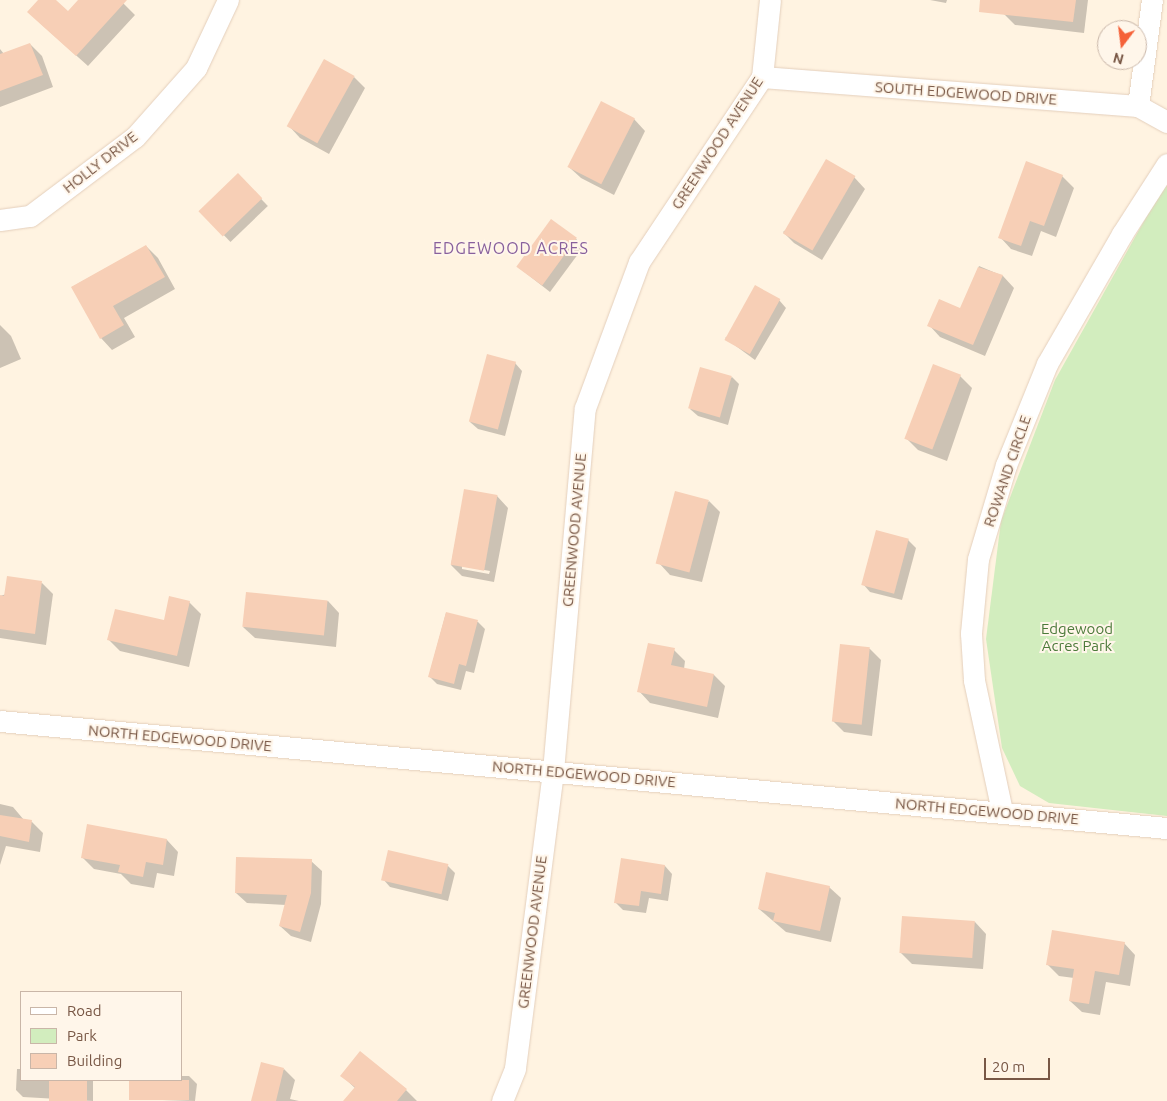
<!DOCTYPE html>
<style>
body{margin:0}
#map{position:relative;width:1167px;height:1101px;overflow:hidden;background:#fff3e1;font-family:Ubuntu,sans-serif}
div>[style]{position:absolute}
.green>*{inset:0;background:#d2edbe}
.shadow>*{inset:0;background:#0003;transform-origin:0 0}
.building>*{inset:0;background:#f7cfb6;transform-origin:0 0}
.roads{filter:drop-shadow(0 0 1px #e4cfbc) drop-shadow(0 0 1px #e4cfbc)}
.street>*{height:21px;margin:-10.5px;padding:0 10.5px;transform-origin:10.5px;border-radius:10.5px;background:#fff}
span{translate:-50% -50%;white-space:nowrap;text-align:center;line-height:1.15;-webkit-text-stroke:4px #fff6ea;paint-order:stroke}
.street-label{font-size:15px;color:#785745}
.park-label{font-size:15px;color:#4c7a3a}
.neighbourhood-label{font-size:16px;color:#88609d;letter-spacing:1px}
.legend{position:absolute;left:20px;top:991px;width:162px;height:90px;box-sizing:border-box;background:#fff6ea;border:1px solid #c9b6a8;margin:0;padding:6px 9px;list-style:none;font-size:15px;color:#785745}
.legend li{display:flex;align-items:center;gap:10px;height:25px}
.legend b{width:25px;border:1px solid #c9b6a8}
.north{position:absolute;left:1097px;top:20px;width:50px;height:50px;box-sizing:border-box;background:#fff6ea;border:1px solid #c9b6a8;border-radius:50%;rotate:195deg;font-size:14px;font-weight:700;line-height:20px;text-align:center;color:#785745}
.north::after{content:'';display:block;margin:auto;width:18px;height:22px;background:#f56239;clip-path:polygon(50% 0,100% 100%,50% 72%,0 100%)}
.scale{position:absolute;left:984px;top:1058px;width:66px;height:22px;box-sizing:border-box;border:2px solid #785745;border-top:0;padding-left:6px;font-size:15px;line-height:18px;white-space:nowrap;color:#785745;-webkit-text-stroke:4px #fff6ea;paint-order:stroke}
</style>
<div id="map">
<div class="green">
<i style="clip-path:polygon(1167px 180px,1167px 816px,1049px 803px,1020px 786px,1002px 748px,986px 639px,1001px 521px,1055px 380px)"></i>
</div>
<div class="shadow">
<i style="clip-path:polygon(40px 0,55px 0,68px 12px,79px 0,120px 0,135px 15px,88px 66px,40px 23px)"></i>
<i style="clip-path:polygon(930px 0,947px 0,946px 3px)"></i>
<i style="clip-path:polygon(1005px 0,1088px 0,1084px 33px,1015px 25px,1004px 14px)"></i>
<i style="clip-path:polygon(30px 44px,42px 56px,53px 87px,0 107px,0 49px,4px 54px)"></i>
<i style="clip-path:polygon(354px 77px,365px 88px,329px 154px,300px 138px,289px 126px)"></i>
<i style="clip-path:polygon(634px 119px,645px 131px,614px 195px,581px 178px,569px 167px)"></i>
<i style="left:238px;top:175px;width:43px;height:52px;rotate:46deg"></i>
<i style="clip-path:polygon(1062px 176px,1074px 188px,1056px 237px,1041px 231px,1032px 256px,1011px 249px,1000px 237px)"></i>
<i style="clip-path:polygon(854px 177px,865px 189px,822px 260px,794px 243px,783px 232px)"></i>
<i style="clip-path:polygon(576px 239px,584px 246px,550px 292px,518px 267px)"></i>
<i style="clip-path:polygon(146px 246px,158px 258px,175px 289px,124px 318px,135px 337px,112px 350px,101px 338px,72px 287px)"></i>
<i style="clip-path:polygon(979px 266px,1003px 276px,1014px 288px,985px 356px,940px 337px,929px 325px,961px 310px)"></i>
<i style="clip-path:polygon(779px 300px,786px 308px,755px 360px,725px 338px)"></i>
<i style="clip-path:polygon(0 325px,11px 336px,21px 359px,0 368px)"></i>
<i style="clip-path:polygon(515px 363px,522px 371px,505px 436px,478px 429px,470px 422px)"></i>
<i style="clip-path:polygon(960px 376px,972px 388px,947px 461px,918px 450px,906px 438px)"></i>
<i style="clip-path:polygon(732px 377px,739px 384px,728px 425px,698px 416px,690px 409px)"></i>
<i style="clip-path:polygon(evenodd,465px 490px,497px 496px,508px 508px,494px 582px,462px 576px,451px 565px,465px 490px,462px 566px,490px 571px,489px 574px,462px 569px,462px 566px)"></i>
<i style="clip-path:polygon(709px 501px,720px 512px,702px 582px,670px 575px,659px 563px)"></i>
<i style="clip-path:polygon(908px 540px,916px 548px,902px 600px,870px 592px,863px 584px)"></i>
<i style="clip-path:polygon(42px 583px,53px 594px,46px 645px,0 638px,0 596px)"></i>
<i style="clip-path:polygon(328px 601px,339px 613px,336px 647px,255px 638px,243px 627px)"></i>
<i style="clip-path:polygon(189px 602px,201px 614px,189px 667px,120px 651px,109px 640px,165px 621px)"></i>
<i style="clip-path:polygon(446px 613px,478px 622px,485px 629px,474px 673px,466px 671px,461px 690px,437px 684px,429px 676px)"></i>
<i style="clip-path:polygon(841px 645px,870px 649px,881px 660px,872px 736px,844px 732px,833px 721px)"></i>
<i style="clip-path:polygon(674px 650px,685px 661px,684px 669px,714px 675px,725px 686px,718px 718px,650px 703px,639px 691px)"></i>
<i style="clip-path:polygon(0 804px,13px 807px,24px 820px,32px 822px,43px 833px,40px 852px,6px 846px,0 865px)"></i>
<i style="clip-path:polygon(88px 826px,167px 840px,178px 852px,174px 876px,157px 873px,154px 888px,131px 884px,121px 874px,94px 869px,82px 857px)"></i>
<i style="clip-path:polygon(622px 859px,665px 866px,672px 874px,668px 901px,649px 898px,646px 913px,623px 910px,615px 902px)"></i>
<i style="clip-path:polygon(311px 861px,322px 871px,321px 904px,311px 942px,291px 936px,280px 926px,286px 905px,247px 903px,236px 893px)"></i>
<i style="clip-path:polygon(447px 865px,455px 873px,448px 901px,390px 887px,383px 879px)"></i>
<i style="clip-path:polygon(829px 887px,841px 898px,831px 942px,786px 932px,759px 909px)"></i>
<i style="clip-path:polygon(975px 922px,986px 934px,983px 969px,912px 964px,900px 952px)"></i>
<i style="clip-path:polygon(1124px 943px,1135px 955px,1130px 986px,1106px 982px,1100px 1015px,1082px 1012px,1070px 1001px,1074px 978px,1059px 976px,1047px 964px)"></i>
<i style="clip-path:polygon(17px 1069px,21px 1069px,21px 1080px,93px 1080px,93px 1101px,23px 1097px,16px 1090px)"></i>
<i style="clip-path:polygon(284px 1069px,295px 1080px,290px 1099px,299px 1101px,252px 1101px)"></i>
<i style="clip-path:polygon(181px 1076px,189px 1076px,197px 1084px,195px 1101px,129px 1099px,130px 1080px,181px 1080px)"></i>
<i style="clip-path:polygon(342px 1076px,406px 1090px,417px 1101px,345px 1101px,355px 1088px)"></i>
</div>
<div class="building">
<i style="clip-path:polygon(38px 0,56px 0,68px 11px,78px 0,127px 0,76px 56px,27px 12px)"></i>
<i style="clip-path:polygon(980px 0,1076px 0,1073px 22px,979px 12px)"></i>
<i style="clip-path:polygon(30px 43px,43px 75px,0 91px,0 54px)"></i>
<i style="left:324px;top:59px;width:35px;height:77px;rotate:29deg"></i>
<i style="left:601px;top:101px;width:38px;height:74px;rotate:27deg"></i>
<i style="left:826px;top:159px;width:34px;height:86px;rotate:30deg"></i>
<i style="clip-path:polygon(1026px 161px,1063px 175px,1044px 226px,1030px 221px,1021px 246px,998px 238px)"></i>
<i style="left:238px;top:173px;width:35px;height:55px;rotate:46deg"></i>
<i style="left:551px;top:219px;width:32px;height:59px;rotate:36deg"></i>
<i style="clip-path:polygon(146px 245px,165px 277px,113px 306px,124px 325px,100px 339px,71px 287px)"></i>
<i style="clip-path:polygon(978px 267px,1003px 275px,973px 345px,927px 326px,939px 299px,960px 308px)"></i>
<i style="left:755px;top:285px;width:29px;height:63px;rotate:29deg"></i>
<i style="left:487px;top:354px;width:30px;height:70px;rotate:15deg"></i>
<i style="left:933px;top:364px;width:30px;height:80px;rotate:21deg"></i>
<i style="left:700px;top:367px;width:33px;height:43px;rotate:16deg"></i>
<i style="left:464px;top:489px;width:34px;height:77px;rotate:10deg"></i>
<i style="left:675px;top:491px;width:35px;height:75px;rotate:15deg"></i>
<i style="left:876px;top:530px;width:34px;height:57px;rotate:15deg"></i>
<i style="clip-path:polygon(7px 576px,42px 581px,35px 634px,0 629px,0 595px,4px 596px)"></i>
<i style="left:246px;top:592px;width:82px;height:35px;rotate:6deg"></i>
<i style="clip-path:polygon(169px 596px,190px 601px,177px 656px,107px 640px,115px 609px,164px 620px)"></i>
<i style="clip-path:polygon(446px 612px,478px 620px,466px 666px,459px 664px,454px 684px,428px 677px)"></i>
<i style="clip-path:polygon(648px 643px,675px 648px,671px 665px,714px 674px,707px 707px,637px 692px)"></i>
<i style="left:840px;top:644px;width:30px;height:78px;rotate:6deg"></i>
<i style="clip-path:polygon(0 815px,32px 820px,29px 842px,0 836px)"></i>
<i style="clip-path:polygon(87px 824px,167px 839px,163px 865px,146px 862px,143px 877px,118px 872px,120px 865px,81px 858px)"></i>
<i style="left:388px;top:850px;width:62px;height:31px;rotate:13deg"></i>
<i style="clip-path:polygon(236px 857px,312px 859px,311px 893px,300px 932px,279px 926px,287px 895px,235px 893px)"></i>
<i style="clip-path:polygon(621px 858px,665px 865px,661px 894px,641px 891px,639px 906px,614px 903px)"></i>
<i style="clip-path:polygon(766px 872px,830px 886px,820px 931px,773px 921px,775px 913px,758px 909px)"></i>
<i style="left:902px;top:916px;width:73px;height:37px;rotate:4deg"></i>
<i style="clip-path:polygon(1052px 930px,1125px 942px,1119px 975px,1095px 971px,1089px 1004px,1069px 1001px,1074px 969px,1046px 965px)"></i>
<i style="clip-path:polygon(360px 1051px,407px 1089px,397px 1101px,343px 1101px,355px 1087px,340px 1076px)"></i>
<i style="clip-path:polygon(261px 1062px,284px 1068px,276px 1101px,251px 1101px)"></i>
<i style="left:49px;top:1080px;width:38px;height:21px"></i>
<i style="left:129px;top:1080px;width:60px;height:20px"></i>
</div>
<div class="roads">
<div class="street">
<i style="left:762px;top:77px;width:377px;rotate:4.4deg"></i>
<i style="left:1138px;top:106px;width:33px;rotate:29deg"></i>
<i style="left:1138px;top:106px;width:107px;rotate:-82.5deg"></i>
<i style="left:0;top:220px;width:30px;rotate:-8deg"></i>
<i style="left:30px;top:216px;width:131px;rotate:-37deg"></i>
<i style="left:135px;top:137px;width:92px;rotate:-48.5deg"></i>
<i style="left:196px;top:68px;width:75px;rotate:-64.8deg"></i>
<i style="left:0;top:721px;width:1172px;rotate:5.24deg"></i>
<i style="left:1002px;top:811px;width:134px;rotate:-102.1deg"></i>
<i style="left:974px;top:680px;width:47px;rotate:-93.7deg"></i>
<i style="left:971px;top:633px;width:74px;rotate:-84.6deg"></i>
<i style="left:978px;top:559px;width:98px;rotate:-73.4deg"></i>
<i style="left:1006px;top:465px;width:109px;rotate:-67.9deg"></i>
<i style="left:1047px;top:364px;width:150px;rotate:-60deg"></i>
<i style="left:1122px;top:234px;width:83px;rotate:-57.3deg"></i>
<i style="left:502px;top:1101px;width:35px;rotate:-68deg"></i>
<i style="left:515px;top:1068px;width:299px;rotate:-82.7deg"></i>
<i style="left:553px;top:771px;width:364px;rotate:-85deg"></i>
<i style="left:585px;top:408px;width:156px;rotate:-69.7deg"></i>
<i style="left:639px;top:262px;width:222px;rotate:-56.4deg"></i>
<i style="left:762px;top:77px;width:77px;rotate:-84.1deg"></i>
</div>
</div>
<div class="street-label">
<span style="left:966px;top:93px;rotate:4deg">SOUTH EDGEWOOD DRIVE</span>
<span style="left:717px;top:143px;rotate:-57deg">GREENWOOD AVENUE</span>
<span style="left:100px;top:162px;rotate:-38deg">HOLLY DRIVE</span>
<span style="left:1007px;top:471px;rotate:-71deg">ROWAND CIRCLE</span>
<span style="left:574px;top:530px;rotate:-85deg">GREENWOOD AVENUE</span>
<span style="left:180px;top:738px;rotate:5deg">NORTH EDGEWOOD DRIVE</span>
<span style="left:584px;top:774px;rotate:5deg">NORTH EDGEWOOD DRIVE</span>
<span style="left:987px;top:811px;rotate:5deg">NORTH EDGEWOOD DRIVE</span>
<span style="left:532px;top:932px;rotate:-83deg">GREENWOOD AVENUE</span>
</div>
<div class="park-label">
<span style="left:1077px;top:637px">Edgewood<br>Acres Park</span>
</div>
<div class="neighbourhood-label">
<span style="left:511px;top:248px">EDGEWOOD ACRES</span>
</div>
<ul class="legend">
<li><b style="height:6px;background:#fff"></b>Road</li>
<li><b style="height:14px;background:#d2edbe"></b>Park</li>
<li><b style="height:14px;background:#f7cfb6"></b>Building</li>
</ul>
<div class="north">N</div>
<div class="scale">20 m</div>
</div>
